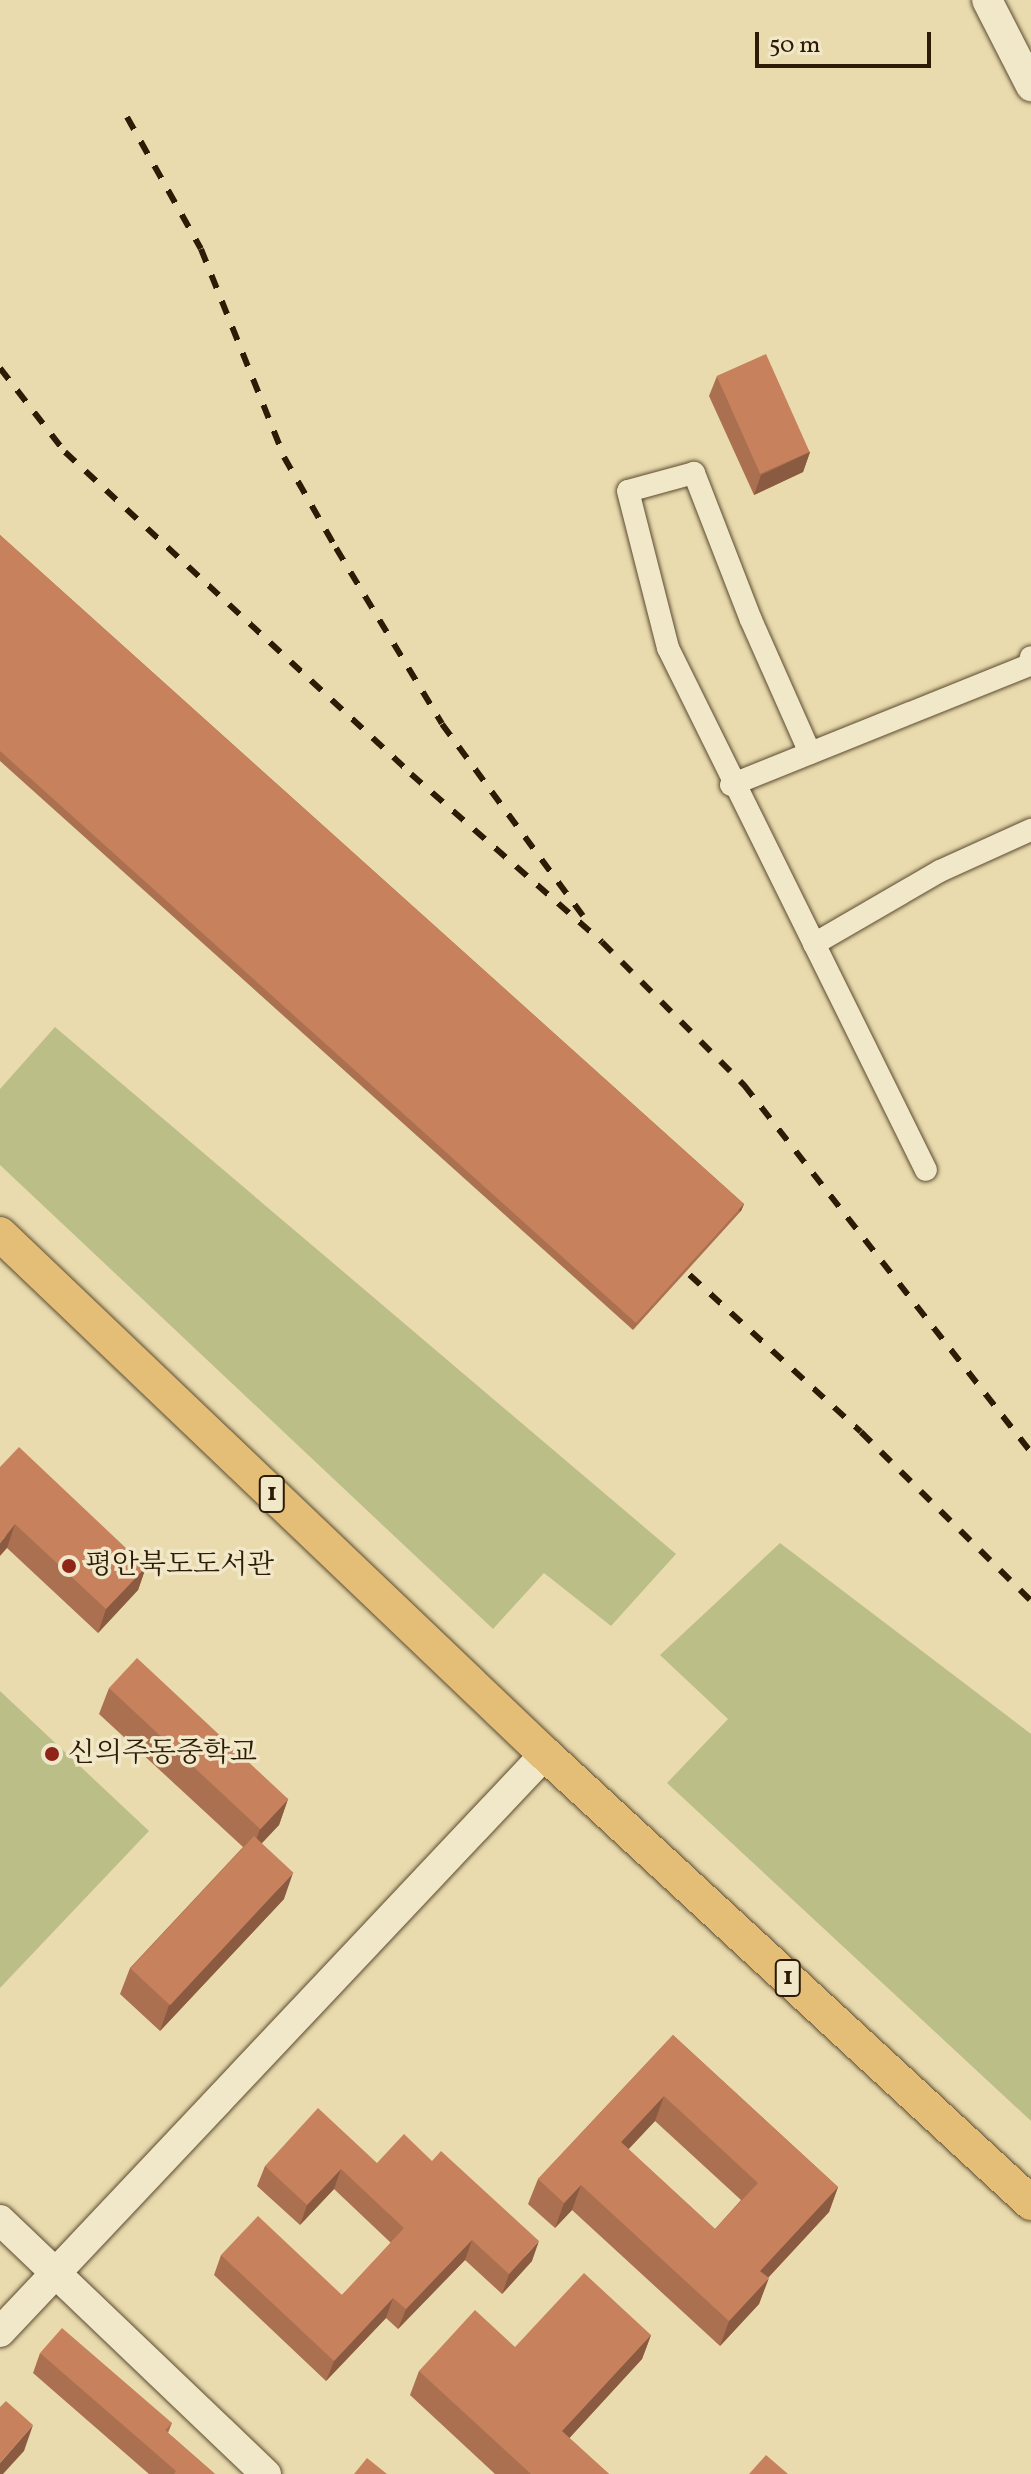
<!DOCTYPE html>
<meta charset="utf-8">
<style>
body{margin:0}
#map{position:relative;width:1031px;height:2474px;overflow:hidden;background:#e9dbae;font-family:Vollkorn,"Noto Serif KR",serif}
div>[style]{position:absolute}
.green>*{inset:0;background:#bbbf87}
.roads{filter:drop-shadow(0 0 2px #5c4b2f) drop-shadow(0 0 2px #5c4b2f)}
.street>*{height:22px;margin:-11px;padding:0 11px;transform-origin:11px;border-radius:11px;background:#f1e8ca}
.secondary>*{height:30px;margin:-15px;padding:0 15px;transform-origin:15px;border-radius:15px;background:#f1e8ca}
.primary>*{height:34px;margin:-17px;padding:0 17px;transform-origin:17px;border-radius:17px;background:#e4be77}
.rail>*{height:6px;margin-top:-3px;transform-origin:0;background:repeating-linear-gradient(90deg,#2d1b05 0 14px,transparent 0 28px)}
.wall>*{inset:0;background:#ab7050}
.shaded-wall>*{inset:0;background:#8b5b41;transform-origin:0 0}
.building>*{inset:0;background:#c7825d;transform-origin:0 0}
.dots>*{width:22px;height:22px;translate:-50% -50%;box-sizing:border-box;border:4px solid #f1e8ca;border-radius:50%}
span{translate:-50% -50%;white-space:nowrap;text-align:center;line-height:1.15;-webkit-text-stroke:7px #f1e8ca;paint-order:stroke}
.shield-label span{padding:2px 6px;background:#f1e8ca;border:2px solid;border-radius:6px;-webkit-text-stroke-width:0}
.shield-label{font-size:26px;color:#2d1b05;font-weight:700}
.poi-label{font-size:28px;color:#2d1b05}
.left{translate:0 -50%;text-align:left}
.scale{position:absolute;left:755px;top:32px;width:176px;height:36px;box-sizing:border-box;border:4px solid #2d1b05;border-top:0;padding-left:10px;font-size:24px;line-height:28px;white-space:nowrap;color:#2d1b05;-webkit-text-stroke:6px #f1e8ca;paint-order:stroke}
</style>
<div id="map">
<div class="green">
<i style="clip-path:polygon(55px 1027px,676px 1554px,611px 1626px,544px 1573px,493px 1629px,0 1165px,0 1089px)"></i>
<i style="clip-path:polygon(780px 1543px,1031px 1734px,1031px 2121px,667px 1783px,728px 1719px,660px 1655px)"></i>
<i style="clip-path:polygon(0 1691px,149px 1831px,0 1988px)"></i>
</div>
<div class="roads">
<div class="street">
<i style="left:810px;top:753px;width:145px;rotate:-113.9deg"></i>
<i style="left:751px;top:620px;width:158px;rotate:-111.2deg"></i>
<i style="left:694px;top:473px;width:68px;rotate:164.7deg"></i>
<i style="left:628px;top:491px;width:162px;rotate:75.7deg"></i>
<i style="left:668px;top:648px;width:582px;rotate:63.7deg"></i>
<i style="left:731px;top:785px;width:321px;rotate:-21.9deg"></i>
<i style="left:1029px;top:665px;width:8px;rotate:-76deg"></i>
<i style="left:814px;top:944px;width:146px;rotate:-30.1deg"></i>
<i style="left:940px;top:871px;width:100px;rotate:-24.3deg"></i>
</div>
<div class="secondary">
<i style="left:987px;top:0;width:97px;rotate:62.9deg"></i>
<i style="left:0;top:2220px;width:368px;rotate:43.7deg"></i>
<i style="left:0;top:2332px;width:794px;rotate:-46.68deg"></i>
</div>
<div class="primary">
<i style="left:0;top:1234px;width:753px;rotate:43.66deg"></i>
<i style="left:545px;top:1754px;width:662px;rotate:42.73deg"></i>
</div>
</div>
<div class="rail">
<i style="left:127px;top:117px;width:151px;rotate:60.7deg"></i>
<i style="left:201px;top:249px;width:224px;rotate:68.2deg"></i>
<i style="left:284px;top:457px;width:105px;rotate:60.3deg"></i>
<i style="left:336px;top:548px;width:205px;rotate:58.9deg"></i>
<i style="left:442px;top:724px;width:238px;rotate:53.7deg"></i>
<i style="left:0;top:368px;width:106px;rotate:52.3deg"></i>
<i style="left:65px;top:452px;width:473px;rotate:42.9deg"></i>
<i style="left:411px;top:774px;width:254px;rotate:41.3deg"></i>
<i style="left:602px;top:942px;width:202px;rotate:45.2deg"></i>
<i style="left:744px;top:1085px;width:466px;rotate:52deg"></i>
<i style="left:669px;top:1256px;width:260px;rotate:42.5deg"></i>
<i style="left:861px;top:1432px;width:240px;rotate:44.8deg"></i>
</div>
<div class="wall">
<i style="clip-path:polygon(717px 376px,810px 452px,803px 472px,754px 495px,709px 396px)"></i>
<i style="clip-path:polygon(0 535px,744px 1204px,741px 1211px,633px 1330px,0 761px)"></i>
<i style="clip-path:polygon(0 1467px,146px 1567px,138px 1590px,98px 1633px,7px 1548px)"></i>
<i style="clip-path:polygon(109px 1688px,288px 1799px,279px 1825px,261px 1843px,284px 1899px,160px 2031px,120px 1994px,130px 1968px,243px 1847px,99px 1714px)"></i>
<i style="clip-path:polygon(evenodd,673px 2035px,838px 2187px,829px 2212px,768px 2278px,759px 2304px,720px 2346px,572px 2210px,555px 2228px,528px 2204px,538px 2179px,673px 2035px,655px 2121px,741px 2200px,715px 2229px,628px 2149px,655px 2121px)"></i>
<i style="clip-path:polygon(377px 2163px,532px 2261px,502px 2294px,465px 2260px,398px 2329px,386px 2318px,326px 2381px,214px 2275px,221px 2255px,342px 2295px,391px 2243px,334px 2189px,300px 2225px,257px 2186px,265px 2166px)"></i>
<i style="clip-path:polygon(651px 2335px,642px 2359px,569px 2438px,609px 2474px,495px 2474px,410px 2395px,419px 2371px,515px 2347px)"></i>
<i style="clip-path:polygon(40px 2353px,172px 2423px,168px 2433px,215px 2474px,149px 2474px,33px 2373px)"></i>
</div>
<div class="shaded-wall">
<i style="clip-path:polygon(810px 452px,803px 472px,754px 495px,761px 475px)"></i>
<i style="left:744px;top:1204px;width:8px;height:161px;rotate:113deg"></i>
<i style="clip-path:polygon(15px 1524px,7px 1548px,0 1556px,0 1543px)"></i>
<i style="clip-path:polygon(146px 1567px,138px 1590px,98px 1633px,106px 1609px)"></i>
<i style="clip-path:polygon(288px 1799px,279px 1825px,251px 1855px,260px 1829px)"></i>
<i style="clip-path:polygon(293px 1873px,284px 1899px,160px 2031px,169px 2005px)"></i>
<i style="clip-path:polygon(664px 2096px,655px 2121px,612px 2167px,621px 2142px)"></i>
<i style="clip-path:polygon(341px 2169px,334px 2189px,300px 2225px,307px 2205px)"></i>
<i style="clip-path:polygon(581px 2185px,572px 2210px,555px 2228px,564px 2203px)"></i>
<i style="clip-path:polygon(838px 2187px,829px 2212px,751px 2296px,760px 2271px)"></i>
<i style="clip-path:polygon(472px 2240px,465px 2260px,398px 2329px,406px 2309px)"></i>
<i style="clip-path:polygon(539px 2241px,532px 2261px,502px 2294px,509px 2274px)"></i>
<i style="clip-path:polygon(769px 2278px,759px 2304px,720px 2346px,729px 2321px)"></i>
<i style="clip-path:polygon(393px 2298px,386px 2318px,326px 2381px,334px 2361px)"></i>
<i style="clip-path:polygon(651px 2335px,642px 2359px,553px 2456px,562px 2431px)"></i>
<i style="clip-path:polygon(33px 2425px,24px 2451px,3px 2474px,0 2474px,0 2463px)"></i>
</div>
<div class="building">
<i style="left:766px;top:354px;width:107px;height:54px;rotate:66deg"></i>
<i style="clip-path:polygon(0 535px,744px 1204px,636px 1323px,0 751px)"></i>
<i style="clip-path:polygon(19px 1447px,146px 1567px,106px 1609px,15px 1524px,0 1543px,0 1467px)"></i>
<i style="left:137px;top:1658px;width:207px;height:41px;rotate:43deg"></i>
<i style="left:254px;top:1836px;width:54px;height:181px;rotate:43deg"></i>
<i style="clip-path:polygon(evenodd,673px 2035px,838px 2187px,760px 2271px,769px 2278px,729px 2321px,581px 2185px,564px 2203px,538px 2179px,673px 2035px,664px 2096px,758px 2183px,715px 2229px,621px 2142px,664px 2096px)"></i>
<i style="clip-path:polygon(318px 2108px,377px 2163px,404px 2134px,432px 2161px,441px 2151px,539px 2241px,509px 2274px,472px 2240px,406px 2309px,393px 2298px,334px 2361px,221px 2255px,258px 2216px,342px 2295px,404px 2228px,341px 2169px,307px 2205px,265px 2166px)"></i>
<i style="clip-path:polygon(584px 2273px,651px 2335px,562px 2431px,609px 2474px,531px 2474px,419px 2371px,475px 2310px,515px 2347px)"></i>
<i style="clip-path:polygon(62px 2328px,172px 2423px,165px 2430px,215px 2474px,174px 2474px,176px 2471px,40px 2353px)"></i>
<i style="clip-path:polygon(6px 2401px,33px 2425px,0 2463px,0 2407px)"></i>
<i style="clip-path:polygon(766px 2455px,788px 2474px,749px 2474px)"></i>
<i style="clip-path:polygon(367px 2458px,387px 2474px,354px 2474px)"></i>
</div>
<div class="dots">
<i style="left:69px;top:1566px;background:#8f2418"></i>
<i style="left:52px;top:1754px;background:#8f2418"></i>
</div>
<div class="shield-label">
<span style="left:272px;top:1494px">1</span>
<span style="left:788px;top:1978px">1</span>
</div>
<div class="poi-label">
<span class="left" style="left:85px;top:1566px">평안북도도서관</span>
<span class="left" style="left:68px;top:1754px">신의주동중학교</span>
</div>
<div class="scale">50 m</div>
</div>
